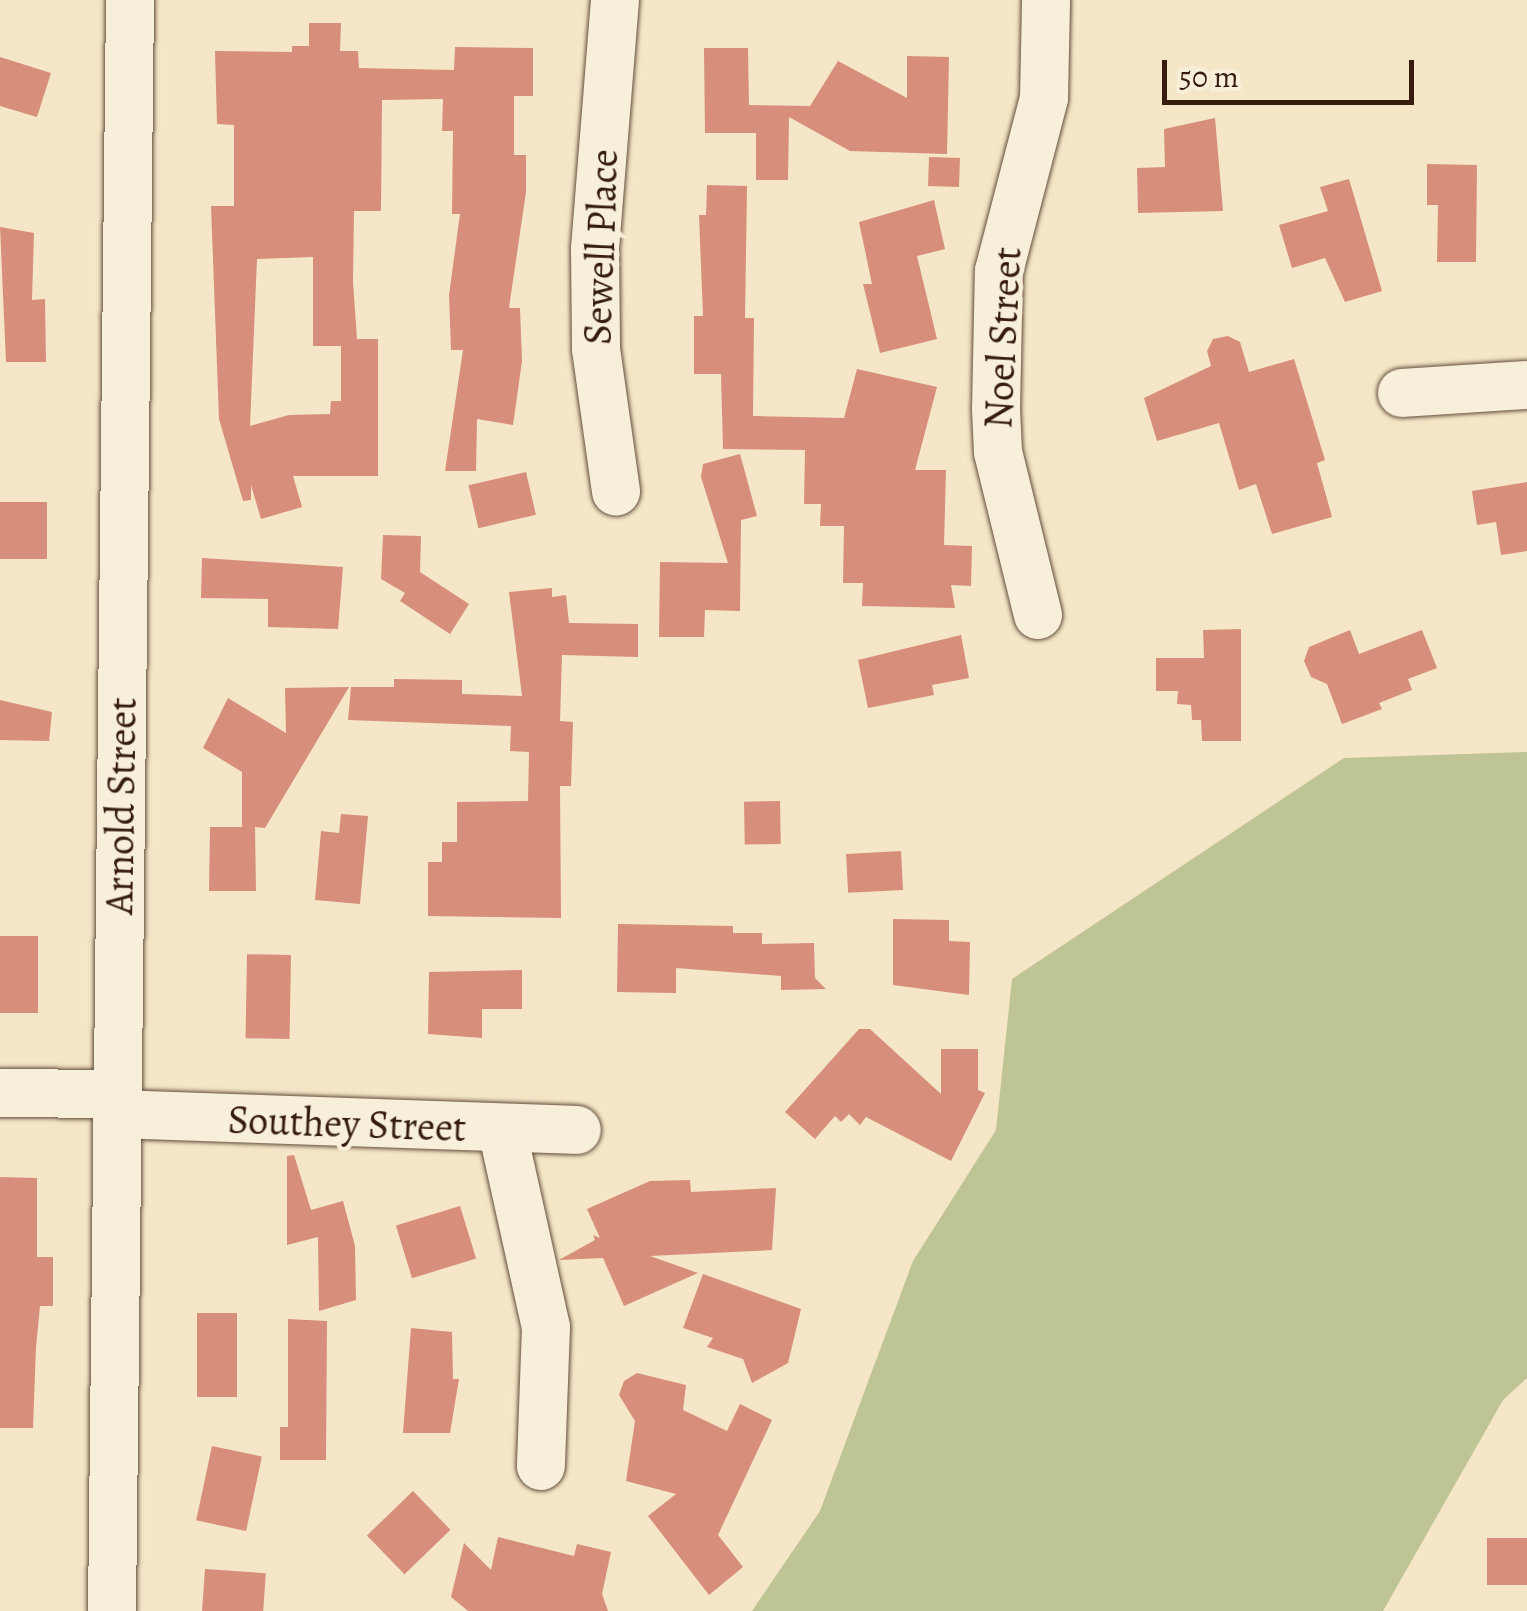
<!DOCTYPE html>
<style>
body{margin:0}
#map{position:relative;width:1527px;height:1611px;overflow:hidden;background:#f4e6c7;font-family:Alegreya,serif}
div>[style]{position:absolute}
.green>*{inset:0;background:#bec493}
.building>*{inset:0;background:#d78e7a;transform-origin:0 0}
.roads{filter:drop-shadow(0 0 2px #654e3c) drop-shadow(0 0 2px #654e3c)}
.minor>*{height:48px;margin:-24px;padding:0 24px;transform-origin:24px;border-radius:24px;background:#f8efdb}
span{translate:-50% -50%;white-space:nowrap;text-align:center;line-height:1.15;-webkit-text-stroke:9px #f8efdb;paint-order:stroke}
.street-label{font-size:40px;color:#351c0d}
.scale{position:absolute;left:1162px;top:60px;width:252px;height:45px;box-sizing:border-box;border:5px solid #351c0d;border-top:0;padding-left:12px;font-size:30px;line-height:35px;white-space:nowrap;color:#351c0d;-webkit-text-stroke:8px #f8efdb;paint-order:stroke}
</style>
<div id="map">
<div class="green">
<i style="clip-path:polygon(1527px 752px,1527px 1378px,1503px 1400px,1383px 1611px,752px 1611px,820px 1511px,913px 1261px,996px 1130px,1012px 979px,1344px 758px)"></i>
</div>
<div class="building">
<i style="clip-path:polygon(evenodd,309px 23px,341px 23px,340px 51px,358px 51px,359px 68px,454px 70px,455px 47px,533px 48px,533px 96px,514px 96px,514px 155px,526px 155px,526px 192px,509px 308px,520px 308px,522px 361px,513px 425px,477px 419px,476px 471px,445px 471px,463px 350px,451px 350px,449px 295px,460px 214px,452px 214px,453px 131px,442px 131px,443px 99px,382px 100px,381px 211px,354px 211px,353px 282px,357px 339px,378px 339px,378px 476px,293px 476px,302px 507px,261px 519px,251px 485px,251px 500px,243px 501px,219px 419px,211px 206px,234px 206px,234px 125px,217px 124px,215px 51px,292px 52px,292px 46px,309px 46px,309px 23px,313px 257px,313px 346px,341px 346px,341px 401px,331px 401px,330px 414px,289px 415px,250px 426px,257px 259px,313px 257px)"></i>
<i style="clip-path:polygon(704px 48px,748px 48px,749px 105px,810px 106px,838px 61px,907px 98px,907px 56px,949px 57px,947px 154px,850px 151px,789px 117px,788px 180px,756px 180px,756px 133px,705px 133px)"></i>
<i style="clip-path:polygon(0 57px,51px 73px,37px 117px,0 106px)"></i>
<i style="clip-path:polygon(1215px 118px,1223px 211px,1138px 213px,1137px 168px,1165px 167px,1164px 129px)"></i>
<i style="left:929px;top:157px;width:31px;height:29px;rotate:2deg"></i>
<i style="clip-path:polygon(1427px 164px,1477px 165px,1476px 262px,1437px 262px,1438px 205px,1427px 205px)"></i>
<i style="clip-path:polygon(1349px 179px,1382px 291px,1345px 302px,1325px 258px,1292px 268px,1279px 225px,1328px 211px,1320px 187px)"></i>
<i style="clip-path:polygon(707px 185px,747px 186px,745px 318px,754px 318px,753px 416px,844px 418px,857px 369px,937px 387px,915px 470px,946px 470px,944px 545px,972px 546px,971px 586px,951px 585px,955px 608px,862px 606px,863px 583px,843px 583px,844px 526px,820px 526px,821px 504px,804px 504px,805px 450px,723px 449px,721px 374px,694px 374px,694px 316px,703px 316px,699px 215px,706px 215px)"></i>
<i style="clip-path:polygon(934px 200px,945px 249px,917px 256px,937px 339px,880px 353px,863px 284px,872px 284px,859px 222px)"></i>
<i style="clip-path:polygon(0 227px,34px 233px,32px 300px,45px 299px,46px 362px,6px 362px)"></i>
<i style="clip-path:polygon(1228px 336px,1240px 342px,1249px 372px,1294px 359px,1325px 460px,1317px 463px,1332px 517px,1272px 534px,1256px 484px,1239px 490px,1219px 423px,1157px 441px,1144px 398px,1211px 366px,1207px 351px,1213px 339px)"></i>
<i style="clip-path:polygon(740px 454px,757px 516px,741px 520px,740px 611px,705px 610px,704px 637px,659px 637px,660px 562px,728px 563px,701px 477px,703px 464px)"></i>
<i style="left:526px;top:472px;width:44px;height:59px;rotate:77deg"></i>
<i style="clip-path:polygon(1527px 482px,1527px 551px,1501px 555px,1496px 522px,1477px 525px,1472px 491px)"></i>
<i style="left:0;top:502px;width:47px;height:57px"></i>
<i style="clip-path:polygon(383px 535px,421px 536px,420px 572px,469px 604px,450px 634px,400px 601px,405px 593px,381px 579px)"></i>
<i style="clip-path:polygon(202px 558px,343px 567px,338px 629px,268px 627px,268px 599px,201px 598px)"></i>
<i style="clip-path:polygon(552px 588px,552px 597px,566px 595px,569px 623px,638px 624px,638px 657px,562px 655px,560px 721px,573px 722px,571px 786px,560px 786px,561px 918px,428px 916px,428px 862px,442px 862px,442px 842px,457px 842px,457px 802px,528px 801px,529px 752px,510px 751px,511px 726px,348px 720px,351px 687px,394px 687px,394px 679px,462px 680px,462px 694px,522px 696px,509px 592px)"></i>
<i style="clip-path:polygon(1241px 629px,1241px 741px,1202px 741px,1201px 720px,1192px 720px,1191px 705px,1177px 704px,1178px 691px,1156px 691px,1156px 658px,1204px 658px,1203px 630px)"></i>
<i style="clip-path:polygon(1350px 630px,1359px 654px,1422px 630px,1437px 668px,1408px 679px,1412px 690px,1379px 703px,1382px 709px,1342px 724px,1327px 684px,1311px 677px,1304px 661px,1309px 647px)"></i>
<i style="clip-path:polygon(961px 635px,969px 678px,932px 685px,934px 695px,868px 708px,858px 660px)"></i>
<i style="clip-path:polygon(349px 687px,265px 828px,255px 827px,256px 891px,209px 891px,210px 827px,242px 827px,242px 772px,203px 748px,228px 698px,286px 733px,285px 688px)"></i>
<i style="clip-path:polygon(0 700px,52px 712px,49px 741px,0 740px)"></i>
<i style="left:780px;top:801px;width:43px;height:36px;rotate:89deg"></i>
<i style="clip-path:polygon(341px 814px,368px 816px,360px 904px,315px 900px,321px 831px,339px 833px)"></i>
<i style="left:901px;top:851px;width:39px;height:55px;rotate:87deg"></i>
<i style="clip-path:polygon(893px 919px,949px 920px,949px 941px,970px 942px,969px 995px,893px 985px)"></i>
<i style="clip-path:polygon(618px 924px,733px 926px,733px 933px,762px 933px,762px 944px,814px 943px,815px 978px,826px 989px,781px 990px,781px 976px,676px 968px,676px 993px,617px 992px)"></i>
<i style="left:0;top:936px;width:38px;height:77px"></i>
<i style="left:291px;top:955px;width:84px;height:44px;rotate:91deg"></i>
<i style="clip-path:polygon(522px 970px,522px 1009px,482px 1009px,482px 1038px,428px 1034px,429px 972px)"></i>
<i style="clip-path:polygon(859px 1029px,870px 1029px,941px 1094px,941px 1049px,978px 1049px,978px 1090px,985px 1093px,951px 1161px,866px 1117px,860px 1125px,849px 1114px,841px 1122px,835px 1116px,815px 1139px,785px 1112px)"></i>
<i style="clip-path:polygon(294px 1155px,311px 1210px,343px 1201px,355px 1246px,356px 1300px,319px 1311px,318px 1237px,287px 1245px,287px 1156px)"></i>
<i style="clip-path:polygon(0 1177px,37px 1178px,37px 1257px,53px 1257px,53px 1306px,40px 1306px,36px 1347px,33px 1428px,0 1428px)"></i>
<i style="clip-path:polygon(690px 1180px,691px 1192px,776px 1188px,772px 1250px,650px 1256px,698px 1273px,624px 1306px,603px 1258px,559px 1260px,595px 1240px,593px 1235px,600px 1238px,587px 1209px,650px 1181px)"></i>
<i style="left:460px;top:1206px;width:55px;height:67px;rotate:73deg"></i>
<i style="clip-path:polygon(703px 1274px,801px 1309px,788px 1363px,752px 1383px,743px 1359px,707px 1347px,713px 1338px,683px 1328px)"></i>
<i style="left:197px;top:1313px;width:40px;height:84px"></i>
<i style="clip-path:polygon(288px 1319px,327px 1321px,326px 1460px,280px 1460px,280px 1427px,288px 1427px)"></i>
<i style="clip-path:polygon(411px 1328px,452px 1332px,453px 1379px,459px 1379px,450px 1433px,403px 1433px)"></i>
<i style="clip-path:polygon(637px 1373px,686px 1385px,683px 1410px,727px 1431px,740px 1404px,772px 1420px,718px 1535px,743px 1567px,709px 1595px,648px 1516px,676px 1494px,626px 1481px,635px 1421px,619px 1395px,624px 1381px)"></i>
<i style="left:212px;top:1446px;width:51px;height:76px;rotate:12deg"></i>
<i style="left:413px;top:1491px;width:54px;height:64px;rotate:46deg"></i>
<i style="clip-path:polygon(498px 1537px,574px 1556px,577px 1544px,611px 1552px,602px 1594px,608px 1611px,468px 1611px,451px 1597px,464px 1543px,491px 1570px)"></i>
<i style="left:1527px;top:1538px;width:47px;height:40px;rotate:90deg"></i>
<i style="left:205px;top:1569px;width:61px;height:42px;rotate:4deg"></i>
</div>
<div class="roads">
<div class="minor">
<i style="left:615px;top:0;width:250px;rotate:94.6deg"></i>
<i style="left:595px;top:249px;width:100px;rotate:89.4deg"></i>
<i style="left:596px;top:349px;width:144px;rotate:82deg"></i>
<i style="left:1402px;top:393px;width:125px;rotate:-3.7deg"></i>
<i style="left:1038px;top:615px;width:168px;rotate:-103.8deg"></i>
<i style="left:998px;top:452px;width:43px;rotate:-92.7deg"></i>
<i style="left:996px;top:409px;width:138px;rotate:-88.8deg"></i>
<i style="left:999px;top:271px;width:179px;rotate:-75.4deg"></i>
<i style="left:1044px;top:98px;width:98px;rotate:-88.8deg"></i>
<i style="left:0;top:1093px;width:118px;rotate:0.5deg"></i>
<i style="left:118px;top:1114px;width:459px;rotate:2deg"></i>
<i style="left:502px;top:1129px;width:203px;rotate:77.5deg"></i>
<i style="left:546px;top:1327px;width:139px;rotate:92.1deg"></i>
<i style="left:112px;top:1611px;width:1611px;rotate:-89.36deg"></i>
</div>
</div>
<div class="street-label">
<span style="left:601px;top:247px;rotate:-88deg">Sewell Place</span>
<span style="left:1003px;top:338px;rotate:-87deg">Noel Street</span>
<span style="left:121px;top:806px;rotate:-89deg">Arnold Street</span>
<span style="left:347px;top:1124px;rotate:2deg">Southey Street</span>
</div>
<div class="scale">50 m</div>
</div>
